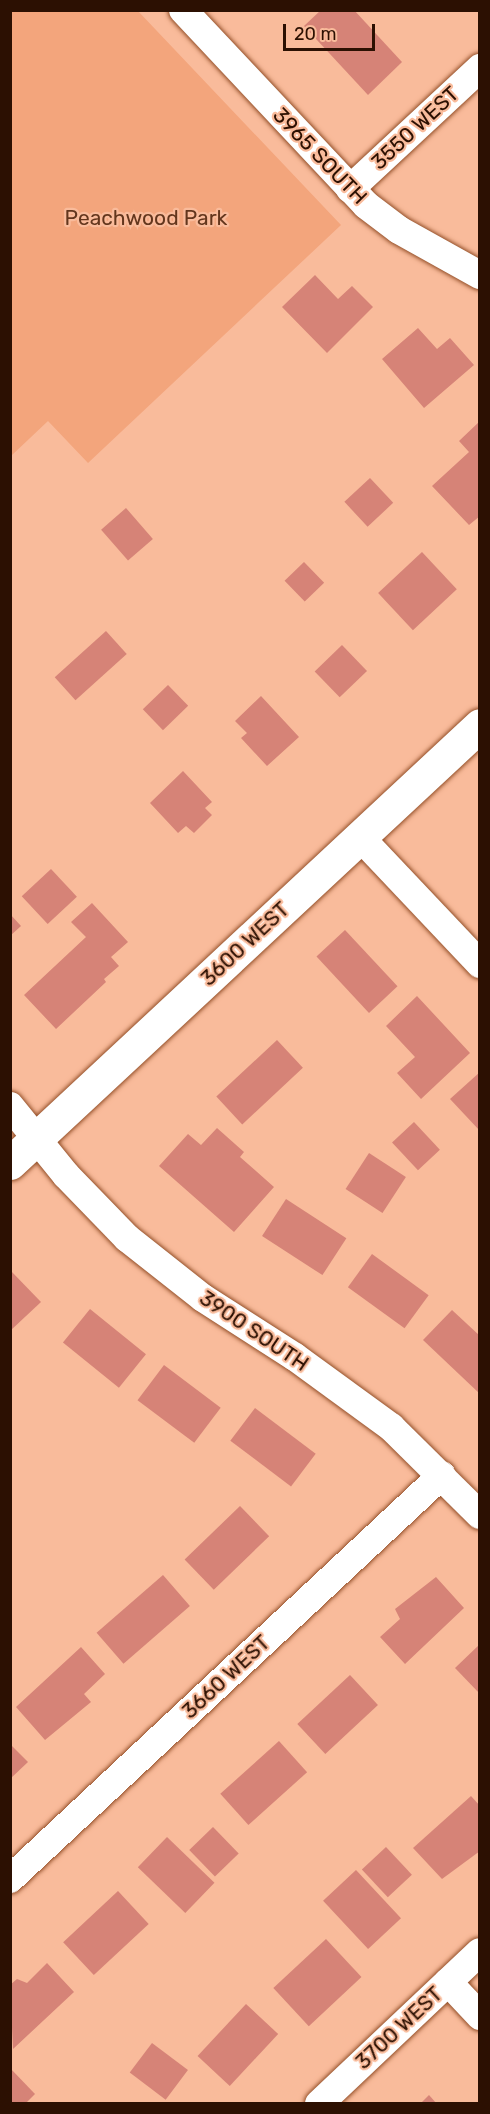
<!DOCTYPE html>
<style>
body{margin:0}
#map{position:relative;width:490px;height:2114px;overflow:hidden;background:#f9bb9b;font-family:Rubik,sans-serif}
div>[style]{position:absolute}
.green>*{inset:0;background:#f3a57c}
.building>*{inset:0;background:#d68377;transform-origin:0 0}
.roads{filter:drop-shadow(0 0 2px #945029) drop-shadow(0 0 2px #945029)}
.minor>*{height:28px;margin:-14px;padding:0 14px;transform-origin:14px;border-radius:14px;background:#fff}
.tertiary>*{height:33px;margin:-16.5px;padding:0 16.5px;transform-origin:16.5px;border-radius:16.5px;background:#fff}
span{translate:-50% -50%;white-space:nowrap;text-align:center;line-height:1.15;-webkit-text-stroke:4.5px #f9bb9b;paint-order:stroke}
.street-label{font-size:21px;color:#2c1002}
.park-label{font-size:21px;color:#63361d}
.frame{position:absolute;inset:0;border:12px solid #2c1002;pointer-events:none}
.scale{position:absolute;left:283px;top:24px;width:92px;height:27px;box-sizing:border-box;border:3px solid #2c1002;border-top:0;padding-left:8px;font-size:18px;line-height:21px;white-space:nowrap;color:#2c1002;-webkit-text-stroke:4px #f9bb9b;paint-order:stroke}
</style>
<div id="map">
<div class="green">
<i style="clip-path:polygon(11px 10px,138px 11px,341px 225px,88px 463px,48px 421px,11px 456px)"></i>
</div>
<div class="building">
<i style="clip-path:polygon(321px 10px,354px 10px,402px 62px,368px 95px,304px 26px)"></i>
<i style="clip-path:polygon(315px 275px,338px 299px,352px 286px,373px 307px,327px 353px,282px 307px)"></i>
<i style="clip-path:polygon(418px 328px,437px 349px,450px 338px,474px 365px,424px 408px,382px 359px)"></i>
<i style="clip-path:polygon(480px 421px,480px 516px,469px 525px,432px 486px,469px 452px,459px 441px)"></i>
<i style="left:370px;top:478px;width:34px;height:35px;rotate:47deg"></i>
<i style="left:126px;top:508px;width:41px;height:33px;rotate:49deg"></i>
<i style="left:422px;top:552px;width:51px;height:60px;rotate:47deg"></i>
<i style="left:304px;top:562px;width:29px;height:27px;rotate:46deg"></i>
<i style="left:106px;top:631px;width:31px;height:69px;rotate:48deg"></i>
<i style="left:342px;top:645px;width:36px;height:38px;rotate:46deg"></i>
<i style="left:168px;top:685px;width:29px;height:35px;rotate:46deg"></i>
<i style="clip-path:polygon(261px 696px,299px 737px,267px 766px,241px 738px,247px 733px,235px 721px)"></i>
<i style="clip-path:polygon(183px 771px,212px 802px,205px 808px,212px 815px,194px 833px,186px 826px,178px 833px,150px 803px)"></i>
<i style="left:51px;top:869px;width:38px;height:40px;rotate:47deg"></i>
<i style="clip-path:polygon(92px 903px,128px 942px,111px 957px,119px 966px,104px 979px,106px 982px,56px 1029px,24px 995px,86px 937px,71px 922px)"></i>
<i style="clip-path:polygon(10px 914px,21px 926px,10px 936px)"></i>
<i style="left:345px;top:930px;width:77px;height:39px;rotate:47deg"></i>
<i style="clip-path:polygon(417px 996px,470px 1053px,421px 1099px,397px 1073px,415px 1057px,386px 1026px)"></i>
<i style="left:277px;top:1040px;width:38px;height:83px;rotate:47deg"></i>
<i style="clip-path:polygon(480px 1072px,480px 1131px,450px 1099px)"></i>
<i style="left:414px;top:1122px;width:38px;height:30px;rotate:47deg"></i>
<i style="clip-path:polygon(217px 1128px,244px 1152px,240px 1157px,274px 1187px,234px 1232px,159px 1166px,188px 1134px,201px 1145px)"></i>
<i style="left:369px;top:1153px;width:44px;height:43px;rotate:33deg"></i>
<i style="left:286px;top:1199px;width:72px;height:44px;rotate:33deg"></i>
<i style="left:372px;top:1254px;width:70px;height:41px;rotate:36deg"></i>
<i style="clip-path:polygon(10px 1270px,41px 1302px,10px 1331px)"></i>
<i style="left:90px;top:1309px;width:72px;height:43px;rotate:39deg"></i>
<i style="clip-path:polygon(452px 1310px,480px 1336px,480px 1394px,423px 1340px)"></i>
<i style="left:164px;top:1365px;width:71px;height:44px;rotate:37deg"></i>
<i style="left:255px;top:1408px;width:76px;height:41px;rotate:37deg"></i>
<i style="left:240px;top:1506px;width:42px;height:77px;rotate:46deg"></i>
<i style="left:163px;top:1575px;width:41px;height:88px;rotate:49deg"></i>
<i style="clip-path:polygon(436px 1577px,464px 1608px,405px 1664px,380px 1637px,400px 1619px,395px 1609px)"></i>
<i style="clip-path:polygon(480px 1644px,480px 1694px,455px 1668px)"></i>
<i style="clip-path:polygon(81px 1647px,105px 1674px,84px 1694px,91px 1702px,45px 1740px,16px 1707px)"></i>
<i style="left:350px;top:1675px;width:41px;height:72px;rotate:47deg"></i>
<i style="left:279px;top:1741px;width:42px;height:79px;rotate:48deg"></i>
<i style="clip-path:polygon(10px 1744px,28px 1762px,10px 1779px)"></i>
<i style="clip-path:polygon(471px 1796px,480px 1806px,480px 1851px,442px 1879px,413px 1848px)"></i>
<i style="left:213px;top:1827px;width:37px;height:33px;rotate:46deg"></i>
<i style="left:167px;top:1837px;width:66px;height:42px;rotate:44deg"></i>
<i style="left:386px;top:1847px;width:38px;height:33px;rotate:47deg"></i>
<i style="left:356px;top:1870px;width:66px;height:45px;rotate:47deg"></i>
<i style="left:118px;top:1891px;width:45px;height:75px;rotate:47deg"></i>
<i style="left:326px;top:1939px;width:52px;height:72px;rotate:47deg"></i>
<i style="clip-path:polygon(47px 1963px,74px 1992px,13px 2049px,10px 1985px,17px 1979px,27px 1983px)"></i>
<i style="left:246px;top:2004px;width:44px;height:71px;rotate:43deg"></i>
<i style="left:152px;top:2043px;width:45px;height:37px;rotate:37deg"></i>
<i style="clip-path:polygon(10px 2068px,35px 2094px,25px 2104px,10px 2104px)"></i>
<i style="clip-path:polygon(429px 2095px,437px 2104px,420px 2104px)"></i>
</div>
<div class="roads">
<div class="minor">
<i style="left:183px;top:10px;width:267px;rotate:46.8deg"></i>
<i style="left:366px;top:205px;width:41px;rotate:37.1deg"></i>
<i style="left:399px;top:230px;width:93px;rotate:29.1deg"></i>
<i style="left:350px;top:189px;width:178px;rotate:-42.9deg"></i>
<i style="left:360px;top:837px;width:175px;rotate:46.6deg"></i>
<i style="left:10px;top:1106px;width:89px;rotate:50.9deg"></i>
<i style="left:66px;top:1175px;width:88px;rotate:45.9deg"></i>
<i style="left:127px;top:1238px;width:97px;rotate:38.3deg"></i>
<i style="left:203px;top:1298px;width:109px;rotate:32.7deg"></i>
<i style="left:295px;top:1357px;width:119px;rotate:36.1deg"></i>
<i style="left:391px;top:1427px;width:125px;rotate:44.7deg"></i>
<i style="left:10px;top:1879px;width:591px;rotate:-43.08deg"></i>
<i style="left:448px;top:1982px;width:47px;rotate:46.7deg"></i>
<i style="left:319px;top:2104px;width:221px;rotate:-43.4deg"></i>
</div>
<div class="tertiary">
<i style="left:10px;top:1163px;width:642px;rotate:-42.98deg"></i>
</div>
</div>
<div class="street-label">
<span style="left:415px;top:128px;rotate:-43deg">3550 WEST</span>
<span style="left:320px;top:156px;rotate:46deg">3965 SOUTH</span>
<span style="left:245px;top:944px;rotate:-43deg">3600 WEST</span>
<span style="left:254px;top:1331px;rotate:34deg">3900 SOUTH</span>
<span style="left:226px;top:1677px;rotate:-43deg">3660 WEST</span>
<span style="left:399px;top:2028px;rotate:-43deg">3700 WEST</span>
</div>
<div class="park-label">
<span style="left:146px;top:218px">Peachwood Park</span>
</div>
<div class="frame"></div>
<div class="scale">20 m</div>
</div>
